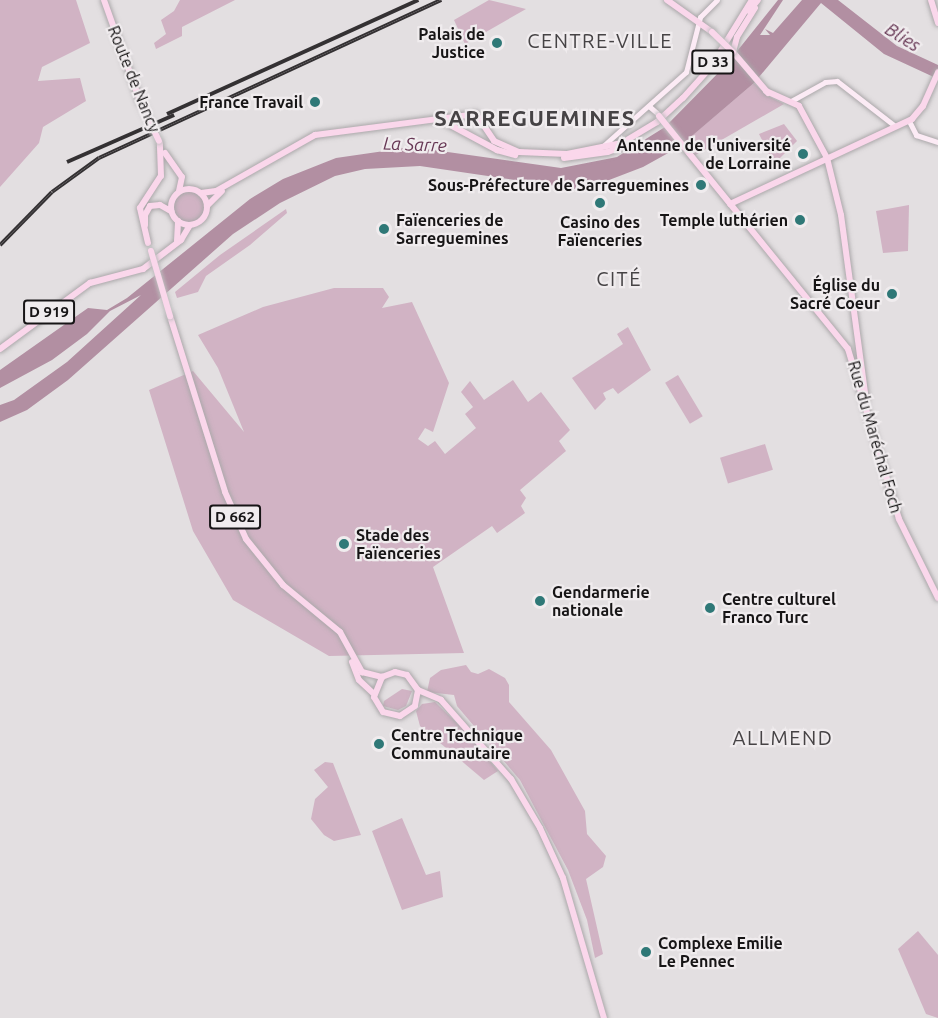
<!DOCTYPE html>
<meta charset="utf-8">
<style>
body{margin:0}
#map{position:relative;width:938px;height:1018px;overflow:hidden;background:#e3dfe1;font-family:Ubuntu,sans-serif}
div>[style]{position:absolute}
.green>*{inset:0;background:#d1b3c4;transform-origin:0 0}
.round{border-radius:50%}
.water>*{inset:0;background:#b28fa2}
.roads{filter:drop-shadow(0 0 2px #aba8aa) drop-shadow(0 0 2px #aba8aa)}
.secondary>*{height:5px;margin:-2.5px;padding:0 2.5px;transform-origin:2.5px;border-radius:2.5px;background:#fcebf5}
.primary>*{height:6px;margin:-3px;padding:0 3px;transform-origin:3px;border-radius:3px;background:#fad7eb}
.primary>.ring{margin:-3px;padding:0;box-sizing:content-box;background:none;border:6px solid #fad7eb;border-radius:50%}
.rail>*{height:4px;margin-top:-2px;transform-origin:0;background:repeating-linear-gradient(90deg,#f0ecee 0 4.5px,#343133 0 9px);box-sizing:border-box;border-block:2px solid #343133}
.bridges{filter:drop-shadow(0 0 2px #bebdbe) drop-shadow(0 0 2px #bebdbe)}
.primary-bridge>*{height:6px;margin:-3px;padding:0 3px;transform-origin:3px;border-radius:3px;background:#fad7eb}
.dots>*{width:16px;height:16px;translate:-50% -50%;box-sizing:border-box;border:3px solid #f0ecee;border-radius:50%}
span{translate:-50% -50%;white-space:nowrap;text-align:center;line-height:1.15;-webkit-text-stroke:4.5px #f0ecee;paint-order:stroke}
.shield-label span{padding:2px 4px;background:#f0ecee;border:2px solid;border-radius:4px;-webkit-text-stroke-width:0}
.shield-label{font-size:15px;color:#171516;font-weight:700}
.poi-label{font-size:16px;color:#171516;font-weight:700}
.right{translate:-100% -50%;text-align:right}
.left{translate:0 -50%;text-align:left}
.street-label{font-size:16px;color:#171516}
.water-label{font-size:18px;color:#673855;font-style:italic}
.quarter-label{font-size:20px;color:#464345;letter-spacing:1.5px}
.district-label{font-size:22px;color:#464345;font-weight:700;letter-spacing:1.5px}
</style>
<div id="map">
<div class="green">
<i style="clip-path:polygon(0 0,76px 0,90px 43px,42px 67px,38px 81px,80px 78px,86px 101px,43px 127px,39px 143px,0 187px)"></i>
<i style="clip-path:polygon(180px 0,235px 0,182px 27px,182px 36px,156px 49px,154px 43px,166px 34px,161px 20px,174px 11px)"></i>
<i style="clip-path:polygon(489px 0,526px 9px,465px 44px,454px 20px)"></i>
<i style="clip-path:polygon(754px 83px,766px 95px,784px 104px,692px 157px,681px 145px)"></i>
<i style="clip-path:polygon(784px 124px,797px 141px,774px 164px,759px 134px)"></i>
<i class="round" style="left:173px;top:191px;width:32px;height:32px"></i>
<i style="clip-path:polygon(909px 205px,908px 251px,883px 253px,876px 211px)"></i>
<i style="clip-path:polygon(286px 209px,287px 213px,250px 245px,206px 276px,198px 292px,177px 298px,175px 292px,220px 255px)"></i>
<i style="clip-path:polygon(334px 288px,383px 288px,389px 297px,382px 308px,412px 302px,449px 383px,433px 432px,425px 428px,418px 439px,428px 446px,435px 441px,445px 454px,476px 428px,465px 414px,473px 407px,461px 392px,470px 381px,484px 400px,513px 380px,528px 402px,541px 392px,570px 430px,559px 441px,566px 451px,520px 490px,526px 498px,521px 506px,525px 513px,497px 533px,492px 526px,433px 567px,464px 653px,329px 656px,233px 600px,193px 531px,149px 390px,193px 371px,244px 432px,218px 368px,198px 335px,263px 307px)"></i>
<i style="clip-path:polygon(628px 327px,651px 370px,618px 394px,613px 388px,603px 393px,606px 399px,595px 410px,572px 378px,623px 344px,617px 334px)"></i>
<i style="left:678px;top:375px;width:48px;height:15px;rotate:59deg"></i>
<i style="left:765px;top:444px;width:27px;height:47px;rotate:73deg"></i>
<i style="clip-path:polygon(466px 665px,471px 672px,478px 674px,489px 669px,505px 678px,509px 685px,509px 702px,551px 750px,585px 811px,587px 834px,606px 856px,603px 867px,586px 879px,603px 954px,595px 958px,587px 920px,568px 870px,520px 780px,457px 706px,454px 695px,427px 692px,430px 678px,441px 670px)"></i>
<i style="clip-path:polygon(402px 689px,412px 691px,406px 706px,398px 710px,383px 706px,384px 701px)"></i>
<i style="clip-path:polygon(435px 702px,468px 734px,498px 771px,484px 780px,420px 726px,416px 711px,422px 704px)"></i>
<i style="clip-path:polygon(325px 762px,333px 763px,361px 835px,334px 841px,324px 835px,311px 819px,315px 799px,328px 787px,314px 770px)"></i>
<i style="clip-path:polygon(402px 818px,426px 875px,440px 871px,443px 897px,402px 910px,372px 831px)"></i>
<i style="clip-path:polygon(918px 931px,938px 955px,938px 1018px,926px 1014px,898px 949px)"></i>
</div>
<div class="water">
<i style="clip-path:polygon(778px 0,783px 0,760px 35px,770px 35px,765px 29px,773px 33px,802px 0,838px 0,897px 46px,938px 65px,938px 79px,884px 54px,821px 3px,754px 83px,679px 147px,643px 167px,583px 190px,420px 166px,365px 169px,335px 176px,280px 203px,233px 234px,68px 380px,27px 410px,0 422px,0 405px,14px 400px,67px 362px,141px 295px,110px 311px,87px 334px,52px 360px,0 388px,0 370px,88px 308px,107px 310px,127px 298px,250px 199px,283px 179px,336px 158px,412px 147px,561px 168px,617px 157px,665px 127px,726px 65px)"></i>
</div>
<div class="roads">
<div class="secondary">
<i style="left:791px;top:101px;width:39px;rotate:-29deg"></i>
<i style="left:825px;top:82px;width:12px;rotate:-5deg"></i>
<i style="left:837px;top:81px;width:73px;rotate:37.8deg"></i>
<i style="left:650px;top:107px;width:9px;rotate:41deg"></i>
<i style="left:909px;top:121px;width:16px;rotate:63deg"></i>
<i style="left:916px;top:135px;width:23px;rotate:18deg"></i>
<i style="left:604px;top:145px;width:110px;rotate:-41.7deg"></i>
<i style="left:686px;top:72px;width:57px;rotate:-75.7deg"></i>
<i style="left:700px;top:17px;width:24px;rotate:-45deg"></i>
</div>
<div class="primary">
<i style="left:104px;top:0;width:107px;rotate:70.4deg"></i>
<i style="left:667px;top:0;width:55px;rotate:35.4deg"></i>
<i style="left:931px;top:0;width:24px;rotate:73deg"></i>
<i style="left:755px;top:8px;width:34px;rotate:122deg"></i>
<i style="left:737px;top:37px;width:16px;rotate:105deg"></i>
<i style="left:733px;top:52px;width:54px;rotate:49.5deg"></i>
<i style="left:749px;top:11px;width:14px;rotate:-51deg"></i>
<i style="left:766px;top:91px;width:36px;rotate:24deg"></i>
<i style="left:799px;top:106px;width:59px;rotate:61.7deg"></i>
<i style="left:827px;top:158px;width:59px;rotate:76.2deg"></i>
<i style="left:841px;top:215px;width:186px;rotate:82.3deg"></i>
<i style="left:441px;top:120px;width:64px;rotate:28.2deg"></i>
<i style="left:497px;top:150px;width:19px;rotate:16deg"></i>
<i style="left:684px;top:147px;width:260px;rotate:50.9deg"></i>
<i style="left:848px;top:349px;width:177px;rotate:73.3deg"></i>
<i style="left:899px;top:519px;width:88px;rotate:63.7deg"></i>
<i style="left:165px;top:153px;width:29px;rotate:55deg"></i>
<i style="left:182px;top:177px;width:14px;rotate:102deg"></i>
<i style="left:564px;top:158px;width:44px;rotate:-7.8deg"></i>
<i style="left:608px;top:152px;width:17px;rotate:-21deg"></i>
<i class="ring" style="left:171px;top:189px;width:30px;height:30px"></i>
<i style="left:201px;top:193px;width:15px;rotate:-8deg"></i>
<i style="left:216px;top:191px;width:114px;rotate:-29.5deg"></i>
<i style="left:315px;top:135px;width:162px;rotate:-7.4deg"></i>
<i style="left:476px;top:114px;width:32px;rotate:56deg"></i>
<i style="left:494px;top:141px;width:27px;rotate:24deg"></i>
<i style="left:519px;top:152px;width:48px;rotate:2.4deg"></i>
<i style="left:567px;top:154px;width:56px;rotate:-11.3deg"></i>
<i style="left:622px;top:143px;width:41px;rotate:-31deg"></i>
<i style="left:657px;top:122px;width:35px;rotate:-43deg"></i>
<i style="left:683px;top:98px;width:40px;rotate:-48deg"></i>
<i style="left:710px;top:68px;width:80px;rotate:-58.3deg"></i>
<i style="left:730px;top:204px;width:201px;rotate:-25deg"></i>
<i style="left:912px;top:119px;width:17px;rotate:-50deg"></i>
<i style="left:923px;top:106px;width:37px;rotate:-66deg"></i>
<i style="left:207px;top:206px;width:21px;rotate:-45deg"></i>
<i style="left:145px;top:225px;width:10px;rotate:-90deg"></i>
<i style="left:145px;top:215px;width:10px;rotate:-61deg"></i>
<i style="left:150px;top:206px;width:10px;rotate:-6deg"></i>
<i style="left:160px;top:205px;width:13px;rotate:29deg"></i>
<i style="left:177px;top:241px;width:20px;rotate:-87deg"></i>
<i style="left:148px;top:243px;width:36px;rotate:-103deg"></i>
<i style="left:140px;top:208px;width:38px;rotate:-57deg"></i>
<i style="left:161px;top:176px;width:33px;rotate:-92deg"></i>
<i style="left:170px;top:316px;width:184px;rotate:72.6deg"></i>
<i style="left:225px;top:492px;width:51px;rotate:65.9deg"></i>
<i style="left:246px;top:539px;width:59px;rotate:51.2deg"></i>
<i style="left:283px;top:585px;width:74px;rotate:39.5deg"></i>
<i style="left:340px;top:632px;width:46px;rotate:61.2deg"></i>
<i style="left:362px;top:672px;width:21px;rotate:14deg"></i>
<i style="left:0;top:349px;width:112px;rotate:-36.3deg"></i>
<i style="left:90px;top:283px;width:55px;rotate:-14.8deg"></i>
<i style="left:143px;top:269px;width:48px;rotate:-37.3deg"></i>
<i style="left:181px;top:240px;width:17px;rotate:-59deg"></i>
<i style="left:352px;top:662px;width:19px;rotate:69deg"></i>
<i style="left:359px;top:680px;width:21px;rotate:43deg"></i>
<i style="left:418px;top:690px;width:16px;rotate:101deg"></i>
<i style="left:415px;top:706px;width:18px;rotate:146deg"></i>
<i style="left:400px;top:716px;width:17px;rotate:-167deg"></i>
<i style="left:383px;top:712px;width:17px;rotate:-121deg"></i>
<i style="left:374px;top:697px;width:22px;rotate:-68deg"></i>
<i style="left:382px;top:677px;width:14px;rotate:-21deg"></i>
<i style="left:395px;top:672px;width:12px;rotate:14deg"></i>
<i style="left:407px;top:675px;width:19px;rotate:54deg"></i>
<i style="left:418px;top:690px;width:25px;rotate:23deg"></i>
<i style="left:441px;top:700px;width:106px;rotate:48.5deg"></i>
<i style="left:511px;top:779px;width:57px;rotate:59.4deg"></i>
<i style="left:540px;top:828px;width:55px;rotate:65.3deg"></i>
<i style="left:563px;top:878px;width:146px;rotate:73.7deg"></i>
</div>
</div>
<div class="rail">
<i style="left:167px;top:114px;width:276px;rotate:-24.4deg"></i>
<i style="left:67px;top:162px;width:117px;rotate:-23.7deg"></i>
<i style="left:0;top:245px;width:74px;rotate:-45.5deg"></i>
<i style="left:52px;top:192px;width:58px;rotate:-35.9deg"></i>
<i style="left:99px;top:158px;width:377px;rotate:-24.8deg"></i>
</div>
<div class="bridges">
<div class="primary-bridge">
<i style="left:712px;top:32px;width:29px;rotate:44deg"></i>
<i style="left:140px;top:101px;width:44px;rotate:64.6deg"></i>
<i style="left:659px;top:116px;width:40px;rotate:51deg"></i>
<i style="left:151px;top:251px;width:68px;rotate:73.7deg"></i>
</div>
</div>
<div class="dots">
<i style="left:497px;top:43px;background:#2f7877"></i>
<i style="left:315px;top:102px;background:#2f7877"></i>
<i style="left:803px;top:154px;background:#2f7877"></i>
<i style="left:701px;top:185px;background:#2f7877"></i>
<i style="left:600px;top:203px;background:#2f7877"></i>
<i style="left:800px;top:220px;background:#2f7877"></i>
<i style="left:384px;top:229px;background:#2f7877"></i>
<i style="left:892px;top:294px;background:#2f7877"></i>
<i style="left:344px;top:544px;background:#2f7877"></i>
<i style="left:540px;top:601px;background:#2f7877"></i>
<i style="left:710px;top:608px;background:#2f7877"></i>
<i style="left:379px;top:744px;background:#2f7877"></i>
<i style="left:646px;top:952px;background:#2f7877"></i>
</div>
<div class="shield-label">
<span style="left:713px;top:62px">D 33</span>
<span style="left:49px;top:312px">D 919</span>
<span style="left:235px;top:517px">D 662</span>
</div>
<div class="poi-label">
<span class="right" style="left:485px;top:43px">Palais de<br>Justice</span>
<span class="right" style="left:303px;top:102px">France Travail</span>
<span class="right" style="left:791px;top:154px">Antenne de l'université<br>de Lorraine</span>
<span class="right" style="left:689px;top:185px">Sous-Préfecture de Sarreguemines</span>
<span class="left" style="left:396px;top:229px">Faïenceries de<br>Sarreguemines</span>
<span class="right" style="left:788px;top:220px">Temple luthérien</span>
<span style="left:600px;top:231px">Casino des<br>Faïenceries</span>
<span class="right" style="left:880px;top:294px">Église du<br>Sacré Coeur</span>
<span class="left" style="left:356px;top:544px">Stade des<br>Faïenceries</span>
<span class="left" style="left:552px;top:601px">Gendarmerie<br>nationale</span>
<span class="left" style="left:722px;top:608px">Centre culturel<br>Franco Turc</span>
<span class="left" style="left:391px;top:744px">Centre Technique<br>Communautaire</span>
<span class="left" style="left:658px;top:952px">Complexe Emilie<br>Le Pennec</span>
</div>
<div class="street-label">
<span style="left:134px;top:79px;rotate:68deg">Route de Nancy</span>
<span style="left:875px;top:437px;rotate:74deg">Rue du Maréchal Foch</span>
</div>
<div class="water-label">
<span style="left:903px;top:37px;rotate:32deg">Blies</span>
<span style="left:415px;top:144px;rotate:2deg">La Sarre</span>
</div>
<div class="quarter-label">
<span style="left:600px;top:40px">CENTRE-VILLE</span>
<span style="left:619px;top:278px">CITÉ</span>
<span style="left:783px;top:737px">ALLMEND</span>
</div>
<div class="district-label">
<span style="left:535px;top:118px">SARREGUEMINES</span>
</div>
</div>
